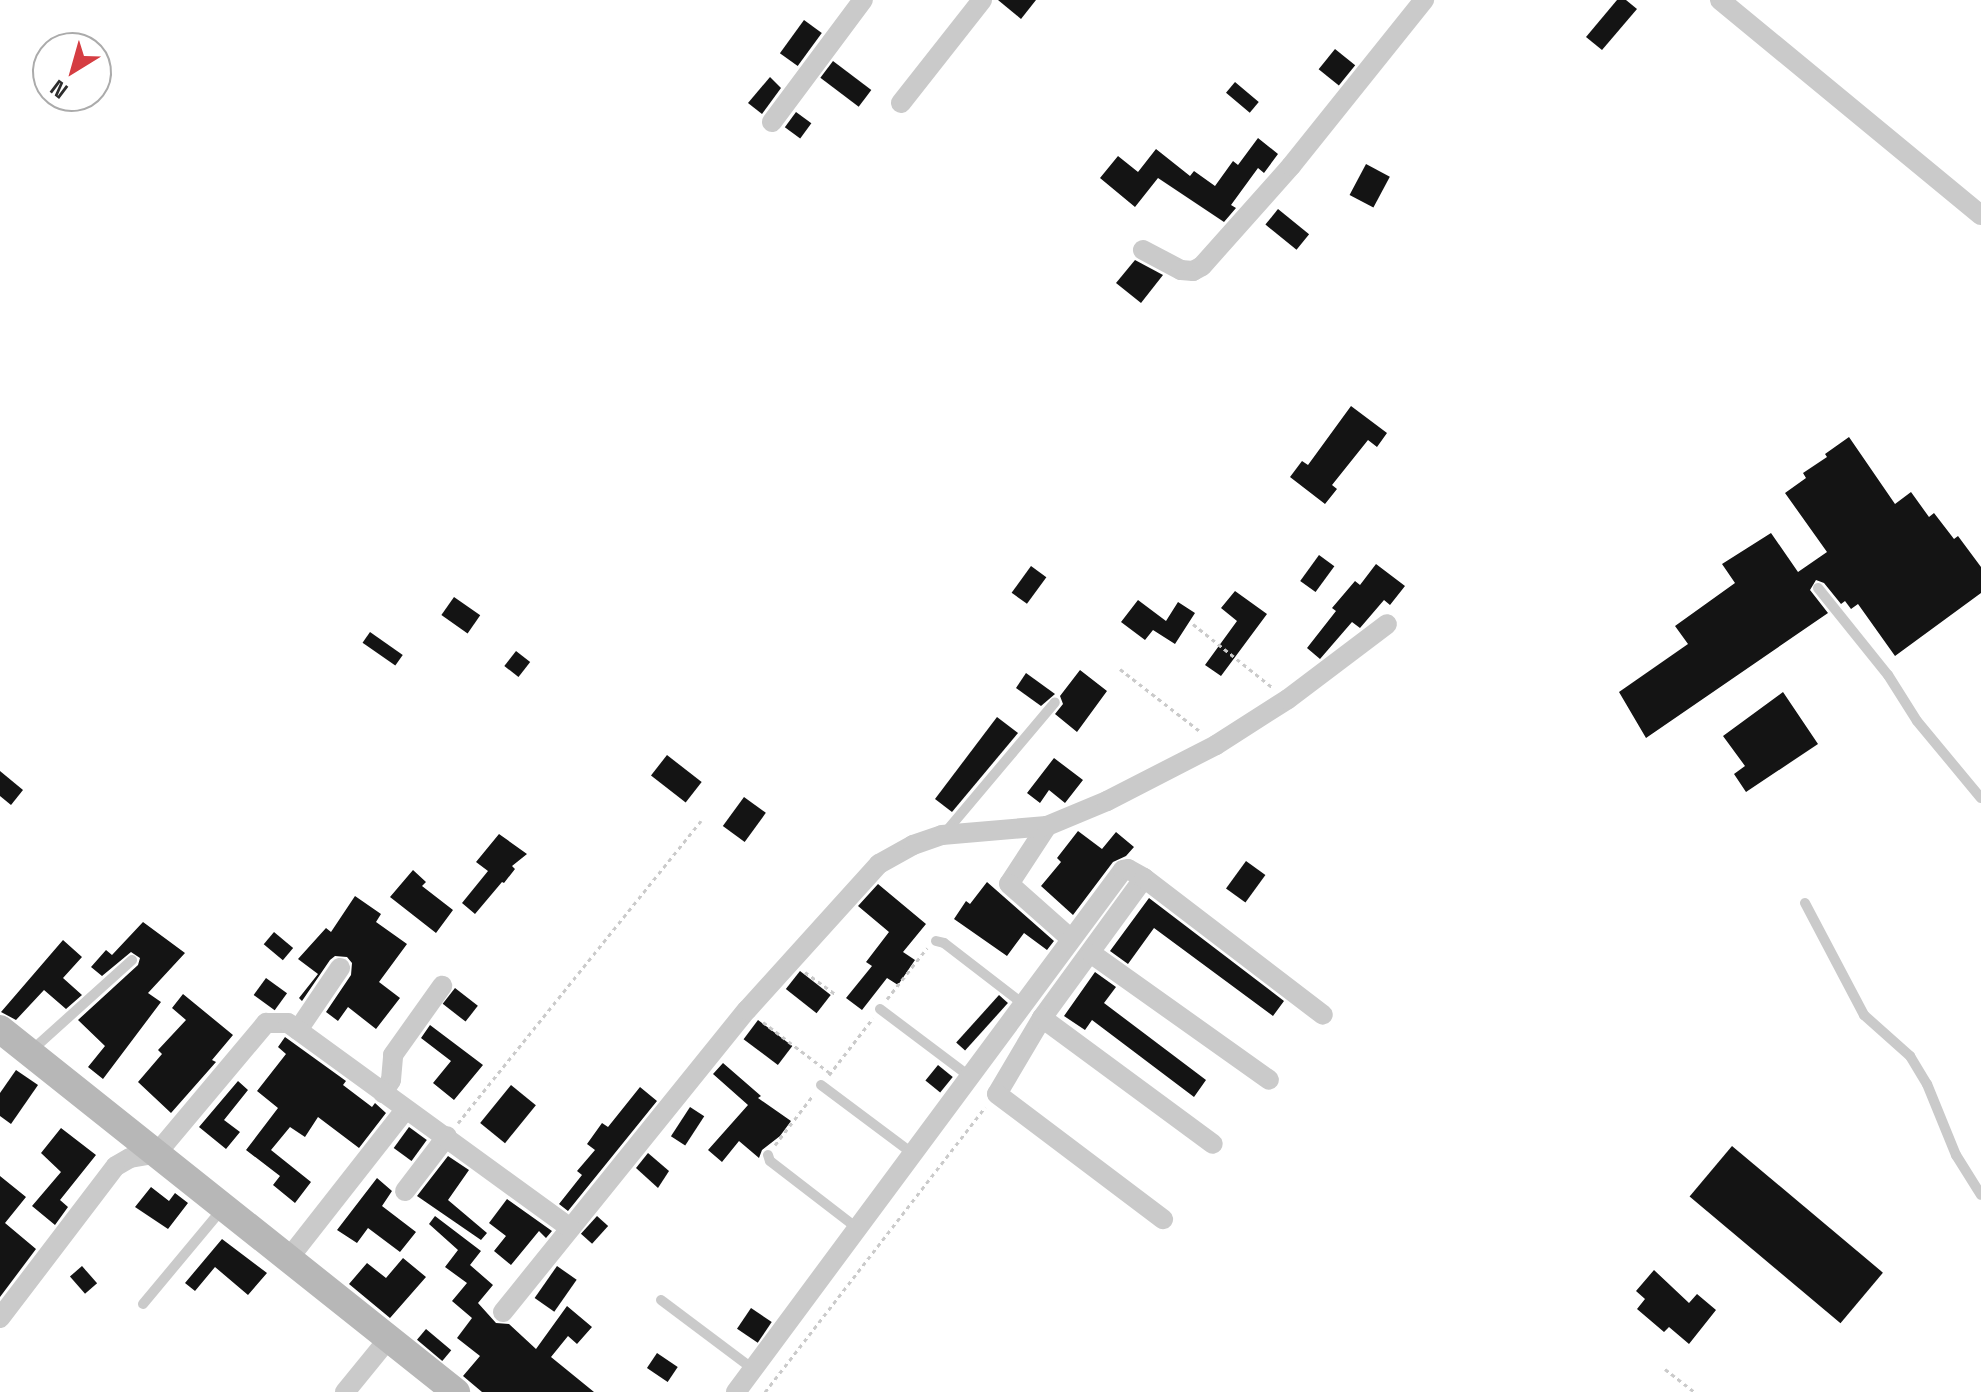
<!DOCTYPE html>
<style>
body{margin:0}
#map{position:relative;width:1981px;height:1392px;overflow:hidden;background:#fff;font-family:"Space Grotesk",sans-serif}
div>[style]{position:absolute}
.building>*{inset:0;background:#141414;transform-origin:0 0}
.path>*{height:3px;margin-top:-1.5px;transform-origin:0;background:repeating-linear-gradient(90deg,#cacaca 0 4px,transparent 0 8px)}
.service>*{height:10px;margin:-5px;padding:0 5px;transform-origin:5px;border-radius:5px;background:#cacaca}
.minor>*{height:20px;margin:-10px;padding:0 10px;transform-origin:10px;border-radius:10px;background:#cacaca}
.secondary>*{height:28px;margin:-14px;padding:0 14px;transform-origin:14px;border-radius:14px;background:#b7b7b7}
span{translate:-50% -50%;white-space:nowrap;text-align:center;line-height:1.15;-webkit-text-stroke:8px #fff;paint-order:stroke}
.north{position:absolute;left:32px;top:32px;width:80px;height:80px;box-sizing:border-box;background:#fff;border:2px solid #ababab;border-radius:50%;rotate:217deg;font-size:22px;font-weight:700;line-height:32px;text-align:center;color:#2d2d2d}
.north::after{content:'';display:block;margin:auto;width:28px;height:36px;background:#d53d42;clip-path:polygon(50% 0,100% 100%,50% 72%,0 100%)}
</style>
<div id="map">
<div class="building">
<i style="clip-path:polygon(998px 0,1036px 0,1021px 19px)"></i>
<i style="clip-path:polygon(1617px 0,1626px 0,1637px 9px,1602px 50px,1586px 37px)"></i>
<i style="left:804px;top:20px;width:22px;height:41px;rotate:36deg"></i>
<i style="left:1335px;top:49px;width:26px;height:26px;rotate:39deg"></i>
<i style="left:833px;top:61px;width:48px;height:21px;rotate:37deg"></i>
<i style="clip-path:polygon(770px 77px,781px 88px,762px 114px,748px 103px)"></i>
<i style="left:1235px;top:82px;width:31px;height:14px;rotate:40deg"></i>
<i style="left:796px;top:112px;width:19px;height:19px;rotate:36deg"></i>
<i style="clip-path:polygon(1258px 138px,1278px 154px,1264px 173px,1258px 168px,1231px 205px,1236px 208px,1224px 222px,1158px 178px,1135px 207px,1100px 178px,1118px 156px,1138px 172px,1156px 149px,1190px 176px,1194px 171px,1215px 186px,1233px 161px,1238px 165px)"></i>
<i style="left:1366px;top:164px;width:27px;height:35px;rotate:28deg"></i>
<i style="left:1278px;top:209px;width:40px;height:20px;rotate:39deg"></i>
<i style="clip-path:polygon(1135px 260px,1163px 275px,1141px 303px,1116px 283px)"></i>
<i style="clip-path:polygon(1351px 406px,1387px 433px,1377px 447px,1368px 440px,1332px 485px,1337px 489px,1325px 504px,1290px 477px,1302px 461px,1308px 465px)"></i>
<i style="clip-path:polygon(1849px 437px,1895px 504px,1911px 492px,1929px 517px,1934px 513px,1954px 539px,1958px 536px,1981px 567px,1981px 593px,1895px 656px,1858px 604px,1851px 609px,1845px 601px,1841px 604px,1824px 583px,1816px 580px,1810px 590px,1828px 613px,1646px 738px,1619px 692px,1688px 644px,1675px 626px,1735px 583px,1722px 564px,1771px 533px,1798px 572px,1827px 552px,1785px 493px,1806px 478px,1803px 473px,1827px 457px,1825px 454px)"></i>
<i style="left:1319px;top:555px;width:19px;height:32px;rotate:36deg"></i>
<i style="clip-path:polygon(1376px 564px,1405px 586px,1390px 605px,1384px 600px,1360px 628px,1352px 622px,1320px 659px,1307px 648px,1336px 611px,1332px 608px,1355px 581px,1360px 585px)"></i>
<i style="left:1031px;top:566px;width:19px;height:33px;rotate:36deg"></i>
<i style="clip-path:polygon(1235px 591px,1267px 614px,1221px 676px,1205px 665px,1237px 621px,1221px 608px)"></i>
<i style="left:454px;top:597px;width:32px;height:22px;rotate:35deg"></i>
<i style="clip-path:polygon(1138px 600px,1166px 621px,1178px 602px,1195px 613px,1175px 644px,1153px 630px,1145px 640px,1121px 622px)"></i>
<i style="left:370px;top:632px;width:40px;height:13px;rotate:35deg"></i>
<i style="left:516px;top:651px;width:18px;height:19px;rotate:38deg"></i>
<i style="clip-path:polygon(1080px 670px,1107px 691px,1077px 732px,1055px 714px,1063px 704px,1060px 696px)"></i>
<i style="clip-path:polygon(1026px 673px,1055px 694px,1041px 706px,1016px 688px)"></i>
<i style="clip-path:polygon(1783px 692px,1818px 744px,1746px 792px,1734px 774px,1745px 766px,1723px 736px)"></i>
<i style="clip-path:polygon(997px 717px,1018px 733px,952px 812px,935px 799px)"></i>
<i style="left:667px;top:755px;width:44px;height:26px;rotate:38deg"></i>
<i style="clip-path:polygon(1054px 758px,1083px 780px,1065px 803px,1049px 790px,1040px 803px,1027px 793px)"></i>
<i style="clip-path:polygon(0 771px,23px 790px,11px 805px,0 796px)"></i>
<i style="left:744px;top:797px;width:27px;height:36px;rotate:36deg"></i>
<i style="clip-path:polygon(1078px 831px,1102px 849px,1116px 832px,1134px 847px,1126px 856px,1113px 862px,1073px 915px,1041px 886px,1061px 862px,1057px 858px)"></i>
<i style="clip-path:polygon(499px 834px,527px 854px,512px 866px,515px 869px,504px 883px,502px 882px,475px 914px,462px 903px,488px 871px,476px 862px)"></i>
<i style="left:1246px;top:861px;width:24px;height:34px;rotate:36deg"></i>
<i style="clip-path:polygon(413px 870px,426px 882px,422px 886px,453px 910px,436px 933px,390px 897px)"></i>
<i style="clip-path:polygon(987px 882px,1054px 941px,1047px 950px,1024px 933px,1007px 956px,954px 919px,966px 901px,970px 904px)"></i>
<i style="clip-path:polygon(878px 884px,926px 924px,903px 952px,915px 960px,898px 985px,887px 978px,862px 1010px,846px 998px,872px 966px,866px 962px,889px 932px,858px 906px)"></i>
<i style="clip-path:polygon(355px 896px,381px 914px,376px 922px,407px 944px,379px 982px,400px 998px,376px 1029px,348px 1007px,338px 1021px,326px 1012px,351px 975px,352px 963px,347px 957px,335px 956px,330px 960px,302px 1001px,299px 998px,318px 974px,298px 959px,326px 928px,331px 932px)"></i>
<i style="clip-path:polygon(1149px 898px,1284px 1001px,1273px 1016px,1154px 928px,1128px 964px,1110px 951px)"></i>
<i style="clip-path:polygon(143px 922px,185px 953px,148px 993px,161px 1002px,103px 1079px,88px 1067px,105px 1046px,78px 1020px,138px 965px,140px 958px,131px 952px,102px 976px,91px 967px,106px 950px,112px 955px)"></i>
<i style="left:274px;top:932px;width:25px;height:16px;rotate:40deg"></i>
<i style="clip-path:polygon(63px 940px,82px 957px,63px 978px,82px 995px,66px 1009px,44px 990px,16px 1020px,1px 1012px)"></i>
<i style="left:800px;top:971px;width:39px;height:23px;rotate:38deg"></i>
<i style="clip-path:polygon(1095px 972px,1116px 987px,1104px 1003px,1206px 1080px,1194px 1097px,1092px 1020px,1085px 1030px,1064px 1016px)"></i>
<i style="left:266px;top:978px;width:26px;height:21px;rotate:36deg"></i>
<i style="left:455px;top:988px;width:29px;height:20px;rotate:38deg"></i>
<i style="clip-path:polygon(183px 994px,233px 1035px,212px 1060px,216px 1062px,171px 1113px,138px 1082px,162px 1054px,158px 1050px,186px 1020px,172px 1008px)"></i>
<i style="left:999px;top:995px;width:12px;height:64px;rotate:42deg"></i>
<i style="left:758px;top:1020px;width:43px;height:24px;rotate:37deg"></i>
<i style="clip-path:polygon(430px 1025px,483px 1065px,454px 1100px,433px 1083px,451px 1061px,421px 1038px)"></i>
<i style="clip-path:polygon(285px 1037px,346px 1081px,343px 1085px,372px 1107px,375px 1103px,386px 1113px,359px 1148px,318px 1117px,305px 1137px,290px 1127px,271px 1150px,311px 1182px,295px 1203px,273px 1185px,280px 1176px,246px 1150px,278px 1108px,257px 1091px,286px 1054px,278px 1047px)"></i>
<i style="clip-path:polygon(723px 1063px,761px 1096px,758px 1098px,791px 1121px,780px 1136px,762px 1150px,759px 1158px,739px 1141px,722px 1162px,708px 1150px,748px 1105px,713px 1074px)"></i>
<i style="left:938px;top:1065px;width:19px;height:20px;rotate:39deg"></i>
<i style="clip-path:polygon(16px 1070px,38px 1085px,11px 1124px,0 1116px,0 1093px)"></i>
<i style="clip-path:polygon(238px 1081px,248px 1090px,224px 1120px,240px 1132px,226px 1149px,199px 1127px)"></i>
<i style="left:511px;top:1085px;width:32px;height:49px;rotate:39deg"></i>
<i style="clip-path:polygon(640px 1087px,657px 1101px,568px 1211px,559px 1204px,582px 1175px,577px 1171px,595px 1150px,587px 1144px,602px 1123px,608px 1127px)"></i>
<i style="left:690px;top:1107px;width:17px;height:35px;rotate:33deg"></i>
<i style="left:409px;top:1127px;width:22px;height:26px;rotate:36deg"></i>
<i style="clip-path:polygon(61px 1128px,96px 1155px,60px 1200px,68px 1207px,55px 1225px,32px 1206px,61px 1172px,41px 1153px)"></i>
<i style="left:1732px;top:1146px;width:197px;height:66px;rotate:40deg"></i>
<i style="clip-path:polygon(648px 1153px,669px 1171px,658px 1188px,636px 1168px)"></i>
<i style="clip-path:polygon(448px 1156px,469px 1170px,448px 1200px,487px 1233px,481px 1240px,417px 1196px)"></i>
<i style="clip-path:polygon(0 1176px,26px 1197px,5px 1223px,36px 1249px,0 1297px)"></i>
<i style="clip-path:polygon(377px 1178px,392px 1191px,382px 1206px,416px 1232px,400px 1252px,368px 1228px,357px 1243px,337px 1230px)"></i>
<i style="clip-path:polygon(151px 1187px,169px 1201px,175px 1193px,188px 1203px,168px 1229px,135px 1207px)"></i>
<i style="clip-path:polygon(507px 1199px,552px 1231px,546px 1238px,539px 1231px,511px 1265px,494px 1251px,506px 1236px,489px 1223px)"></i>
<i style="clip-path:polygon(435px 1216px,481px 1251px,470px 1265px,493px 1285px,478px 1303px,496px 1323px,509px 1324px,536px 1349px,567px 1306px,592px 1327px,577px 1344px,568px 1336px,551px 1357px,594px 1392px,482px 1392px,463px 1376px,480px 1356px,457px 1338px,472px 1318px,452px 1301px,467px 1283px,445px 1267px,458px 1250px,429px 1224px)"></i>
<i style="left:597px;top:1216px;width:15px;height:24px;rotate:42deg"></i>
<i style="clip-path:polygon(222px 1239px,267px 1273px,248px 1295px,215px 1267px,195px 1291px,185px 1283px)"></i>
<i style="clip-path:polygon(403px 1258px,426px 1277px,390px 1318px,349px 1284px,367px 1263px,386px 1278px)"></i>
<i style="left:82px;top:1266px;width:23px;height:16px;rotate:49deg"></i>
<i style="left:557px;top:1266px;width:24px;height:39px;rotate:35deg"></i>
<i style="clip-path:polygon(1654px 1270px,1689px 1303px,1697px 1294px,1716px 1310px,1689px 1344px,1669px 1327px,1664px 1332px,1637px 1309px,1645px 1299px,1636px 1291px)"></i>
<i style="left:751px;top:1308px;width:25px;height:25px;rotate:34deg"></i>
<i style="left:426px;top:1329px;width:33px;height:14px;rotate:40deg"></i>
<i style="left:657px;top:1353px;width:25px;height:18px;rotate:34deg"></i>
</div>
<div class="path">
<i style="left:1193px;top:624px;width:101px;rotate:38.6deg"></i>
<i style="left:1120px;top:669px;width:103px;rotate:37.9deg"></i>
<i style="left:805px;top:972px;width:39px;rotate:36deg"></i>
<i style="left:887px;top:999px;width:65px;rotate:-51.9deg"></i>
<i style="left:763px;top:1022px;width:84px;rotate:37.3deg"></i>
<i style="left:829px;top:1075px;width:72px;rotate:-52.3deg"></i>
<i style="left:458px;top:1123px;width:388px;rotate:-51.2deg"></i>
<i style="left:775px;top:1145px;width:64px;rotate:-52.6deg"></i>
<i style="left:1665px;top:1369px;width:37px;rotate:38deg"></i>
<i style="left:765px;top:1392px;width:360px;rotate:-52.3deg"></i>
</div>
<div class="service">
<i style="left:1818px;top:588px;width:112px;rotate:51.2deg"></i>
<i style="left:1888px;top:675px;width:54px;rotate:57.8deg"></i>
<i style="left:1917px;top:721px;width:100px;rotate:50.3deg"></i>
<i style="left:944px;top:834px;width:172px;rotate:-49.9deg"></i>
<i style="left:1805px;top:903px;width:127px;rotate:62.2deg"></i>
<i style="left:1864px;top:1015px;width:62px;rotate:41.7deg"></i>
<i style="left:1910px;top:1056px;width:33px;rotate:59deg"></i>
<i style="left:1927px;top:1084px;width:77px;rotate:67.8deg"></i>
<i style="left:1956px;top:1155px;width:47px;rotate:58deg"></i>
<i style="left:936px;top:941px;width:8px;rotate:14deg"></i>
<i style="left:944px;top:943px;width:98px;rotate:37.6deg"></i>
<i style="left:880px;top:1009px;width:111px;rotate:37deg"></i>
<i style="left:31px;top:1051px;width:136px;rotate:-42deg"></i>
<i style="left:821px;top:1085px;width:114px;rotate:36.8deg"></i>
<i style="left:768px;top:1155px;width:6px;rotate:72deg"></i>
<i style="left:770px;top:1161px;width:110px;rotate:37.6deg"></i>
<i style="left:661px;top:1300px;width:115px;rotate:36.9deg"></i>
<i style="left:143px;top:1304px;width:125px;rotate:-50.2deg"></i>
</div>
<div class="minor">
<i style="left:1720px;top:0;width:338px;rotate:39.5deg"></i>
<i style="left:901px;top:103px;width:131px;rotate:-51.8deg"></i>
<i style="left:772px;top:122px;width:152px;rotate:-53.3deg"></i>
<i style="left:1143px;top:250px;width:43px;rotate:27.8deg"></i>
<i style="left:1181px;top:270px;width:12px;rotate:5deg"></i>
<i style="left:1193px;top:271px;width:10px;rotate:-29deg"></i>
<i style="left:1202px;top:266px;width:134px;rotate:-48.3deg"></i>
<i style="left:1291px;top:166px;width:213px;rotate:-51.3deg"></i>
<i style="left:1047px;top:826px;width:69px;rotate:123.2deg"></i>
<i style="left:1009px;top:884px;width:81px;rotate:41.5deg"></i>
<i style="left:1144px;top:878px;width:173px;rotate:126.1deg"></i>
<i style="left:1042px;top:1018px;width:88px;rotate:120.6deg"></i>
<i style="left:997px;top:1094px;width:208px;rotate:37deg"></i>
<i style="left:1092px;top:954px;width:217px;rotate:35.4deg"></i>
<i style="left:1042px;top:1018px;width:212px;rotate:36.4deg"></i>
<i style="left:298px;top:1030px;width:75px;rotate:-55.9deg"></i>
<i style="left:383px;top:1093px;width:15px;rotate:-58deg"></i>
<i style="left:391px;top:1080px;width:25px;rotate:-85deg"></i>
<i style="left:393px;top:1055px;width:85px;rotate:-54.6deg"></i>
<i style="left:405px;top:1191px;width:69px;rotate:-52.6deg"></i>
<i style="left:289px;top:1258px;width:189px;rotate:-51.9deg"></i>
<i style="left:503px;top:1312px;width:388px;rotate:-51.1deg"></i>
<i style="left:747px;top:1010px;width:197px;rotate:-47.9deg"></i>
<i style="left:879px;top:864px;width:39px;rotate:-29deg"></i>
<i style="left:913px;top:845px;width:31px;rotate:-19deg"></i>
<i style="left:942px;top:835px;width:105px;rotate:-4.9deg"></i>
<i style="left:1047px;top:826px;width:65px;rotate:-22.6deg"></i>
<i style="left:1107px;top:801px;width:123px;rotate:-27.2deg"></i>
<i style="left:1216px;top:745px;width:85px;rotate:-32.6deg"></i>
<i style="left:1288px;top:699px;width:124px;rotate:-37.1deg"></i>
<i style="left:0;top:1318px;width:191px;rotate:-52.7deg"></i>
<i style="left:116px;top:1166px;width:16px;rotate:-30deg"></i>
<i style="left:130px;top:1158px;width:27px;rotate:-10deg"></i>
<i style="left:157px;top:1153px;width:170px;rotate:-50deg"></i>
<i style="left:266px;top:1023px;width:22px"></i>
<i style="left:288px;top:1023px;width:349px;rotate:36deg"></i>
<i style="left:345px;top:1392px;width:70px;rotate:-50.8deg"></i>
<i style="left:736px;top:1392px;width:650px;rotate:-53.45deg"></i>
<i style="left:1123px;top:870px;width:5px;rotate:-11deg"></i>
<i style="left:1128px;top:869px;width:18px;rotate:29deg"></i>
<i style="left:1144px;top:878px;width:225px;rotate:37.4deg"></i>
</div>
<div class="secondary">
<i style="left:0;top:1029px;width:583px;rotate:38.52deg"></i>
</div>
<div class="north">N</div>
</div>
